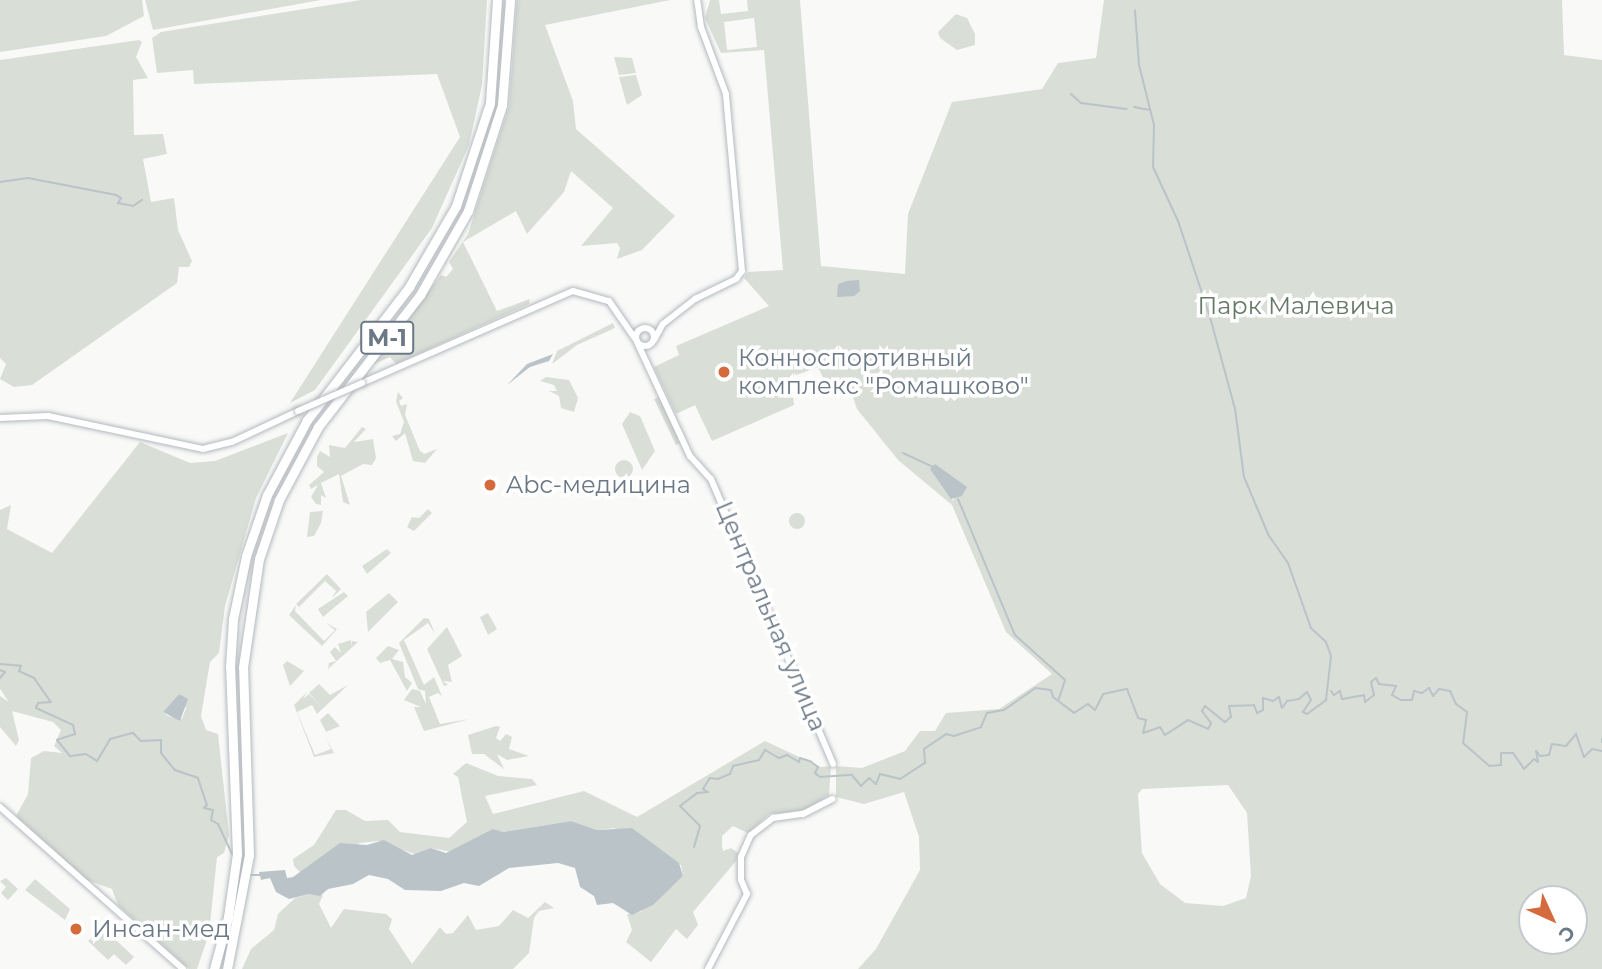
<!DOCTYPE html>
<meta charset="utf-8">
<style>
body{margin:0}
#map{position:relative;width:1602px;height:969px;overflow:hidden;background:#f9faf8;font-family:Montserrat,sans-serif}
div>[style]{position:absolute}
.green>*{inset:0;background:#d9ded7}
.round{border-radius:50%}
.water>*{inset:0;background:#bac3c8}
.stream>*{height:2px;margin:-1px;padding:0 1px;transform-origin:1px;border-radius:1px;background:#bac3c8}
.roads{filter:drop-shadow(0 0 2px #b4b9be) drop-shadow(0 0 2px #b4b9be)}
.secondary>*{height:6px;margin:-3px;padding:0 3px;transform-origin:3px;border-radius:3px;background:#fff}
.secondary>.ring{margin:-3px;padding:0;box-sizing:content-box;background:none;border:6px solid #fff;border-radius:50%}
.highway>*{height:9px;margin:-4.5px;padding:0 4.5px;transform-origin:4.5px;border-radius:4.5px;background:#fff}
.bridges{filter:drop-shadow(0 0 2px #b4b9be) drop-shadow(0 0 2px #b4b9be)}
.secondary-bridge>*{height:6px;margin:-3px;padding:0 3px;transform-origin:3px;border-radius:3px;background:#fff}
.dots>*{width:19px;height:19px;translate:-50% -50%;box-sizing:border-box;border:4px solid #fff;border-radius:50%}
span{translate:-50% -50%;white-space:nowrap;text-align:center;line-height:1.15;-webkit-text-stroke:7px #fff;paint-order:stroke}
.shield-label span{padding:2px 5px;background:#fff;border:2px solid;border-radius:5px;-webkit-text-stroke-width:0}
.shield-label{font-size:23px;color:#6b7886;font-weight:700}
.park-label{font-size:24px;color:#677966}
.poi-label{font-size:24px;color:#6b7886}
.left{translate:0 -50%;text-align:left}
.street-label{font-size:24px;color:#6b7886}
.north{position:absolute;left:1518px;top:885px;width:70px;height:70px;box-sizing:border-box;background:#fff;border:2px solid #c4c9cf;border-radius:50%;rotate:135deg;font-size:19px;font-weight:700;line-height:28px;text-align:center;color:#6b7886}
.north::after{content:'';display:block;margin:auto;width:24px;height:32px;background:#d56b3d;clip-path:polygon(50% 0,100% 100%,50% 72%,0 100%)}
</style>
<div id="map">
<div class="green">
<i style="clip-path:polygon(0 0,142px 0,144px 16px,106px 36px,0 52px)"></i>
<i style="clip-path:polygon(145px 0,321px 0,153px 30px)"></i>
<i style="clip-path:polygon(361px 0,487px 0,482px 85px,469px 145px,432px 228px,315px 390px,290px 403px,460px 137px,437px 74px,194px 84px,193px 70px,157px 73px,152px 38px,161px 32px)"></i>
<i style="clip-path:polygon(517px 0,670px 0,545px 25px,573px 101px,576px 129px,675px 216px,642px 250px,617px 259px,620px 248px,617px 243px,581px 246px,613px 208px,571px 171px,564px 192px,527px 234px,516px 211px,463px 242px,497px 311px,530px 299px,529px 304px,396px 364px,390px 357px,374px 364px,441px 275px,446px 277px,453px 269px,449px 262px,468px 234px,509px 106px)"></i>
<i style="clip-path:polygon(evenodd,710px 0,719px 0,721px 14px,748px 11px,747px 0,800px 0,821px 266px,905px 274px,908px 214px,952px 102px,1042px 89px,1058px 63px,1096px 58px,1104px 0,1562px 0,1564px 55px,1602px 60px,1602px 969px,858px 969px,876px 949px,920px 870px,919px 837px,904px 792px,864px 804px,836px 797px,836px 766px,862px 768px,905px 751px,920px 731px,935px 731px,946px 713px,999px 709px,1052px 674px,1006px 632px,952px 505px,898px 460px,857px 409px,851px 392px,832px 396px,818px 367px,791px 377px,794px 405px,712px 441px,695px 405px,676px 414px,654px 367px,679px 355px,676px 346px,769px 306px,744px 278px,748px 272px,783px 270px,764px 50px,721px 53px,705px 18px,710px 0,754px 18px,757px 47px,727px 50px,724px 22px,754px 18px,710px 0,938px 476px,953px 478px,958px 483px,953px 501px,938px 476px,710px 0,1228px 785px,1247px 813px,1251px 876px,1246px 898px,1223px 906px,1185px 903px,1160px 884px,1142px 853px,1138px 794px,1142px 789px,1228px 785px,710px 0,1532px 899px,1574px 899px,1574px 941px,1532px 941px,1532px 899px)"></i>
<i style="clip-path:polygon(956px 14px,967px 18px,975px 34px,975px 45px,957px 50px,940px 38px,938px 32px)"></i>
<i style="clip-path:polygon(139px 40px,142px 42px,136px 57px,148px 78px,133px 80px,134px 135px,163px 134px,167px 154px,143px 159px,151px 202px,174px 198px,178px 230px,192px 261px,189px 267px,179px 267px,177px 283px,32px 385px,14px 387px,0 379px,6px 364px,0 358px,0 60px)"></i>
<i style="clip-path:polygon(614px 57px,632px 58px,636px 73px,619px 75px)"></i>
<i style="clip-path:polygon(636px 75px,642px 95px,627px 105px,619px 77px)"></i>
<i style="clip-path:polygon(613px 323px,615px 328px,577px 345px,552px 364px,557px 351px)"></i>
<i style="clip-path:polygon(546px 377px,569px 380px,578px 398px,574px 412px,561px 408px,559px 396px,549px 391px,557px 391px,554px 385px,540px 381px)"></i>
<i style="clip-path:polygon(398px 392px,403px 398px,399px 401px,401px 406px,407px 404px,405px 415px,420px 451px,424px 454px,437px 449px,425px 463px,413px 461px,405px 433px,396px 441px,392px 436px,400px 434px,404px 422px,396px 401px)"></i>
<i style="clip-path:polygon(659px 397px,680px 443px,676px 445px,654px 399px)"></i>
<i style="clip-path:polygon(630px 412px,640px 416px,655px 451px,642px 470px,622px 424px)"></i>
<i style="clip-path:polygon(362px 427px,366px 429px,354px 442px,373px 439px,376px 458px,372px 465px,363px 464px,341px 476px,350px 505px,343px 502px,339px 474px,321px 483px,326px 498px,321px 495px,321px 505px,316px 504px,311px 497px,318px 485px,311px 489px,309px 485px,324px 472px,317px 466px,317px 457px,320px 451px,330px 457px,329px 445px,345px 448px)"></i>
<i style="clip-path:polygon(evenodd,288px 433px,256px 498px,225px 606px,219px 653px,210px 662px,201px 716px,206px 730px,218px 734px,229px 835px,224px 853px,217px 857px,209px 934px,197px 969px,189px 969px,118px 905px,112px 889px,87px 880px,16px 816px,28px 794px,31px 758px,44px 751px,62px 753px,54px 746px,61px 730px,53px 722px,12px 711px,19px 740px,16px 746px,0 727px,0 696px,9px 702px,0 689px,0 510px,11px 505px,7px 529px,52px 553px,140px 442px,190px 463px,215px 461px,288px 433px,179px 694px,186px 708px,182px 719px,168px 716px,163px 712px,179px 694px)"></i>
<i class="round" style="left:615px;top:460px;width:18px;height:18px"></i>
<i style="clip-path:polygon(428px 509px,432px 513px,414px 531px,407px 527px,412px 517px,419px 518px)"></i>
<i style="clip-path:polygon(323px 511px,321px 523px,314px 536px,307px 537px,310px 512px)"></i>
<i class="round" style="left:789px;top:513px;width:16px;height:16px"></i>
<i style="clip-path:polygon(387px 549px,391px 553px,367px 574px,362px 566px)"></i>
<i style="clip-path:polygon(327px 574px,341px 589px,332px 598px,336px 591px,325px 581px,299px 607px,296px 604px)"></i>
<i style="clip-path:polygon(344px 592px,348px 596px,323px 617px,318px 609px)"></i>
<i style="clip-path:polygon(389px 593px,398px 602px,368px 632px,366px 612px)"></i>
<i style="clip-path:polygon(296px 605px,295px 611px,324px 641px,335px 630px,326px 623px,337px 629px,322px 646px,289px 615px)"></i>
<i style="clip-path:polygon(488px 613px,497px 629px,488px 635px,480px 617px)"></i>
<i style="clip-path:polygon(424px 618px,429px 619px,435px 634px,428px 623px,404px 640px,424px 685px,434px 677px,442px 696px,438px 693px,429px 697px,440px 724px,470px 719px,424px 731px,414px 707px,421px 707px,404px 700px,412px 689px,420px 691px,426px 704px,425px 691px,418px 689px,399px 643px)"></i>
<i style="clip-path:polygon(447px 627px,462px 656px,448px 665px,452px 682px,443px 681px,448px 685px,444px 686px,427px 649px)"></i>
<i style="clip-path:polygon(351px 640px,351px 647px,352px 641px,358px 642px,328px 669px,329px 663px,336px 661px,330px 652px,335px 647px,341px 653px,338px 644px)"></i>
<i style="clip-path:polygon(388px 646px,399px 650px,392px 659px,403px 662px,405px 677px,412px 683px,407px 691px,390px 660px,380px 663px,376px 658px)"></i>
<i style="clip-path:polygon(287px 661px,304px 671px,290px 686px,283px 665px)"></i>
<i style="clip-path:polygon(319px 684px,330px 695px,348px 685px,317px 714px,312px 705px,297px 712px,315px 755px,331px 749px,326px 738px,334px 753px,314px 757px,294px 705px,307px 692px,303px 699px,309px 694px,323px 708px,309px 693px)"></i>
<i style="clip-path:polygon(328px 713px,340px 726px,326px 732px,320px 720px)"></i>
<i style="clip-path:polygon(496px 726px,500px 727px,496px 738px,500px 741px,506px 734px,512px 737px,509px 749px,529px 756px,507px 760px,497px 754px,504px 769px,484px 754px,472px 754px,468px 735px)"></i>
<i style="clip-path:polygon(765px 741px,821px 767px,831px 766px,829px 795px,805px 810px,769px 814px,748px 833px,733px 826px,722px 836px,722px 846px,723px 851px,731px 848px,738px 853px,736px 861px,693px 912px,698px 925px,687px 939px,676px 929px,651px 962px,626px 942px,632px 930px,627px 914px,640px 912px,663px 895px,683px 876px,681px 865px,614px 828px,597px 830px,571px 821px,503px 832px,493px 830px,452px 852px,431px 848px,417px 855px,378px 841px,360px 843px,301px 873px,294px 866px,293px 859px,314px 845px,336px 810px,346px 810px,365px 821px,388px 820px,400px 832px,449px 838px,467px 822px,458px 777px,453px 774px,466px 763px,498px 776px,532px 779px,537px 785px,485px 796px,493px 814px,584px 791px,637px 817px)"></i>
<i style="clip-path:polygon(6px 878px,18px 889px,8px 900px,1px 893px,6px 887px,0 881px)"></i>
<i style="clip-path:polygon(35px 879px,70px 909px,65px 920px,25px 890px)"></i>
<i style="clip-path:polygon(309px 894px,323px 895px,319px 904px,331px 928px,344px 909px,386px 914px,392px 919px,389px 929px,412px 964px,440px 927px,446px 934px,453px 933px,468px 915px,476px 930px,499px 926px,513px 910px,528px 918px,545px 902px,554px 908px,539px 911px,534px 918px,529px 953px,513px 969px,242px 969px,251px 949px,274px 930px,278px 914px,295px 898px)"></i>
<i style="clip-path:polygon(102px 927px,134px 957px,126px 965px,114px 954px,108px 960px,88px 941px)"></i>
</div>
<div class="water">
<i style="clip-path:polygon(847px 281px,859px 280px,860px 291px,854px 296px,837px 297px,838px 284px)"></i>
<i style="clip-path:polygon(553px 354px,549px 361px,530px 367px,507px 385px,527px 364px)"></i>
<i style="clip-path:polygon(935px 464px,967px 487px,962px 496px,951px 499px,930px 469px)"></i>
<i style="clip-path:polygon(179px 694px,188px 699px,180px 721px,163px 712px)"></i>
<i style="clip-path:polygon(571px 821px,597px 830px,632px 828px,679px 863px,683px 876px,653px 905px,632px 915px,613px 903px,597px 905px,594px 896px,580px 887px,575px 868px,558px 863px,509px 868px,479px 886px,464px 883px,441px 891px,405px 890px,388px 879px,369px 875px,353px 884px,328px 889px,320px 896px,309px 894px,289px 899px,276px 892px,270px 878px,261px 880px,259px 872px,285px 870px,287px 878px,293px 877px,340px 843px,367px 845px,384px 840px,412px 855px,431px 848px,446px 853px,493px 829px,503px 832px)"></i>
</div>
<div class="stream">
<i style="left:1071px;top:94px;width:13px;rotate:42deg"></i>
<i style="left:1081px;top:103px;width:46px;rotate:7.4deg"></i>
<i style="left:1134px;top:107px;width:16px;rotate:11deg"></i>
<i style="left:0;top:182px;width:28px;rotate:-8deg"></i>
<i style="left:28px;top:178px;width:90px;rotate:10.9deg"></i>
<i style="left:116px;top:195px;width:6px;rotate:31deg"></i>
<i style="left:121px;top:198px;width:6px;rotate:121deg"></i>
<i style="left:118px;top:203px;width:15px;rotate:11deg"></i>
<i style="left:133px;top:206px;width:11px;rotate:-34deg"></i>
<i style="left:903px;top:453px;width:33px;rotate:25deg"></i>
<i style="left:958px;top:499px;width:147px;rotate:67.3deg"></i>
<i style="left:1015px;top:635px;width:67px;rotate:42deg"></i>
<i style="left:1065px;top:680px;width:20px;rotate:108deg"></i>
<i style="left:0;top:664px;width:21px;rotate:5deg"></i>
<i style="left:21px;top:666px;width:5px;rotate:112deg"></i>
<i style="left:19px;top:671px;width:17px;rotate:25deg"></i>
<i style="left:34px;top:678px;width:29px;rotate:55deg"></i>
<i style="left:51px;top:702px;width:13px;rotate:176deg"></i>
<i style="left:38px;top:703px;width:5px;rotate:112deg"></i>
<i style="left:36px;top:708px;width:41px;rotate:24.7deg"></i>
<i style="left:73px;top:725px;width:9px;rotate:77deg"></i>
<i style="left:75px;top:734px;width:19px;rotate:162deg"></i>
<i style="left:57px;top:740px;width:21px;rotate:51deg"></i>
<i style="left:70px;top:756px;width:16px;rotate:-7deg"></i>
<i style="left:86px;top:754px;width:13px;rotate:32deg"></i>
<i style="left:97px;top:761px;width:26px;rotate:-59deg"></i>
<i style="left:110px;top:739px;width:24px;rotate:-15deg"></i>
<i style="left:133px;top:733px;width:11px;rotate:45deg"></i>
<i style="left:141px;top:741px;width:20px;rotate:-3deg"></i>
<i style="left:161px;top:740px;width:13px;rotate:90deg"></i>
<i style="left:161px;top:753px;width:22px;rotate:51deg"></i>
<i style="left:175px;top:770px;width:24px;rotate:19deg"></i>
<i style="left:198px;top:778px;width:28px;rotate:72deg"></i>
<i style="left:207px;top:805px;width:4px;rotate:135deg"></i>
<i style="left:204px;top:808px;width:9px;rotate:13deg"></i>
<i style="left:213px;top:810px;width:10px;rotate:101deg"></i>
<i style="left:211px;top:820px;width:8px;rotate:30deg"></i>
<i style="left:218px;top:824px;width:33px;rotate:65deg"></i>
<i style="left:0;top:670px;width:5px;rotate:22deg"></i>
<i style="left:5px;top:672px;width:8px;rotate:130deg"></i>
<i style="left:1331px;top:691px;width:5px;rotate:53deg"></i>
<i style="left:1334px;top:695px;width:7px;rotate:-34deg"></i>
<i style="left:1340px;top:691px;width:8px;rotate:76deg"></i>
<i style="left:1342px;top:699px;width:22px;rotate:-10deg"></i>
<i style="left:1364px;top:695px;width:7px;rotate:82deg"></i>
<i style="left:1365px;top:702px;width:11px;rotate:-38deg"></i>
<i style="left:1374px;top:695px;width:13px;rotate:-103deg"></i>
<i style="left:1371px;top:682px;width:6px;rotate:-39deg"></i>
<i style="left:1376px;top:678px;width:7px;rotate:63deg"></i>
<i style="left:1379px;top:684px;width:17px;rotate:7deg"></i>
<i style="left:1396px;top:686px;width:10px;rotate:114deg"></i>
<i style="left:1392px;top:695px;width:10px;rotate:29deg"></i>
<i style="left:1401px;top:700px;width:11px"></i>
<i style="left:1412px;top:700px;width:9px;rotate:-77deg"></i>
<i style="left:1414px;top:691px;width:8px;rotate:14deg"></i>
<i style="left:1422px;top:693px;width:9px;rotate:-36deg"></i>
<i style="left:1429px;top:688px;width:9px;rotate:63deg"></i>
<i style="left:1433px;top:696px;width:9px;rotate:-49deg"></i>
<i style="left:1439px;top:689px;width:11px;rotate:10deg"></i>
<i style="left:1450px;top:691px;width:14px;rotate:65deg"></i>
<i style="left:1456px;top:704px;width:14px;rotate:36deg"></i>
<i style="left:1467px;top:712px;width:31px;rotate:97deg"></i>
<i style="left:1463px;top:743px;width:35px;rotate:41deg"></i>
<i style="left:1489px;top:766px;width:12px;rotate:-5deg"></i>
<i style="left:1501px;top:765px;width:12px;rotate:-90deg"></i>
<i style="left:1501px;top:753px;width:12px"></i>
<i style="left:1513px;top:753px;width:19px;rotate:55deg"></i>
<i style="left:1524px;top:769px;width:14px;rotate:-45deg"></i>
<i style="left:1534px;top:759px;width:5px;rotate:37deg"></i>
<i style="left:1538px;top:762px;width:11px;rotate:-100deg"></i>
<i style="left:1536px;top:751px;width:6px;rotate:51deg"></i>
<i style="left:1540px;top:756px;width:9px;rotate:-6deg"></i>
<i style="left:1549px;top:755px;width:11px;rotate:-75deg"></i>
<i style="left:1552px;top:744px;width:14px;rotate:8deg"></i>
<i style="left:1566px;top:746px;width:16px;rotate:-50deg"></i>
<i style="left:1576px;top:734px;width:24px;rotate:71deg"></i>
<i style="left:1584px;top:757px;width:11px;rotate:-45deg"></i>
<i style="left:1592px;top:749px;width:10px;rotate:11deg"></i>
<i style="left:1602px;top:739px;width:3px;rotate:90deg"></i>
<i style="left:694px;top:847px;width:22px;rotate:-74deg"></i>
<i style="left:700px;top:826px;width:28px;rotate:-135deg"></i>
<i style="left:680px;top:806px;width:21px;rotate:-37deg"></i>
<i style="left:697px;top:793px;width:11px;rotate:-5deg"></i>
<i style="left:708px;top:792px;width:6px;rotate:-149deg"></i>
<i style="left:703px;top:789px;width:13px;rotate:-58deg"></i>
<i style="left:710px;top:778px;width:8px;rotate:7deg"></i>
<i style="left:718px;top:779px;width:13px;rotate:-23deg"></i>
<i style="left:730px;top:774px;width:9px;rotate:-69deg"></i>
<i style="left:733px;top:766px;width:27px;rotate:-13deg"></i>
<i style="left:759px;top:760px;width:12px;rotate:-59deg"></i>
<i style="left:765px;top:750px;width:16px;rotate:30deg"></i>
<i style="left:779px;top:758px;width:9px;rotate:-21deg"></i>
<i style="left:787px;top:755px;width:14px;rotate:30deg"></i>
<i style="left:799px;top:762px;width:4px;rotate:-76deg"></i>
<i style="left:800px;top:758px;width:10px;rotate:17deg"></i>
<i style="left:810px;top:761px;width:10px;rotate:37deg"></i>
<i style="left:818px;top:767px;width:7px;rotate:117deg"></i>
<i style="left:815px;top:773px;width:6px;rotate:39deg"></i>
<i style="left:820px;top:777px;width:32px;rotate:-4deg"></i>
<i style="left:852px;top:775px;width:14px;rotate:51deg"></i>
<i style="left:861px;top:786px;width:11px;rotate:-45deg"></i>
<i style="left:869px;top:778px;width:9px;rotate:41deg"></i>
<i style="left:876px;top:784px;width:11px;rotate:-68deg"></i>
<i style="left:880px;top:774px;width:21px;rotate:14deg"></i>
<i style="left:900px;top:779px;width:30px;rotate:-33deg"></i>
<i style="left:925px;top:763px;width:14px;rotate:-94deg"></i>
<i style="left:924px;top:749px;width:27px;rotate:-34deg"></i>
<i style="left:946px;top:734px;width:8px;rotate:14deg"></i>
<i style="left:954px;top:736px;width:28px;rotate:-18deg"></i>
<i style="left:981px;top:727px;width:15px;rotate:-67deg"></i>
<i style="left:987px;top:713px;width:17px;rotate:-10deg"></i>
<i style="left:1004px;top:710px;width:38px;rotate:-35deg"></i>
<i style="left:1035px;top:688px;width:16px;rotate:7deg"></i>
<i style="left:1051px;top:690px;width:7px;rotate:74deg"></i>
<i style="left:1053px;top:697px;width:26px;rotate:37deg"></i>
<i style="left:1074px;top:713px;width:17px;rotate:-33deg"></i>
<i style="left:1088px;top:704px;width:9px;rotate:41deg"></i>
<i style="left:1095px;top:710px;width:18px;rotate:-63deg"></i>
<i style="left:1103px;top:694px;width:25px;rotate:-12deg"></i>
<i style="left:1127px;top:689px;width:31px;rotate:69deg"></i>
<i style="left:1138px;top:718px;width:8px;rotate:14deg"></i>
<i style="left:1146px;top:720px;width:13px;rotate:103deg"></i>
<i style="left:1143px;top:733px;width:18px;rotate:-19deg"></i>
<i style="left:1160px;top:727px;width:9px;rotate:58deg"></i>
<i style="left:1165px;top:735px;width:27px;rotate:-33deg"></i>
<i style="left:1188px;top:720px;width:22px;rotate:24deg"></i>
<i style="left:1208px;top:729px;width:7px;rotate:-63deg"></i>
<i style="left:1211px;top:723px;width:15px;rotate:-127deg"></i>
<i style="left:1202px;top:711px;width:6px;rotate:-59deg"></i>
<i style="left:1205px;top:706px;width:26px;rotate:39deg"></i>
<i style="left:1225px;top:722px;width:8px;rotate:-40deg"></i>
<i style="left:1231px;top:717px;width:11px;rotate:-100deg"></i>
<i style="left:1229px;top:706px;width:25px;rotate:-2deg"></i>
<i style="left:1254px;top:705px;width:9px;rotate:69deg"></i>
<i style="left:1257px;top:713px;width:7px;rotate:-27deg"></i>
<i style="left:1263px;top:710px;width:12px;rotate:-90deg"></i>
<i style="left:1263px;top:698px;width:10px;rotate:17deg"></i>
<i style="left:1273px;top:701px;width:7px;rotate:-34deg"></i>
<i style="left:1279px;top:697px;width:11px;rotate:75deg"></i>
<i style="left:1282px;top:708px;width:9px;rotate:-54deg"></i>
<i style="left:1287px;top:701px;width:12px;rotate:-9deg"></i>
<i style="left:1299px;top:699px;width:11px;rotate:-41deg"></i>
<i style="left:1307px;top:692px;width:9px;rotate:63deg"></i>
<i style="left:1311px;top:700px;width:14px;rotate:124deg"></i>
<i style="left:1303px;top:712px;width:4px;rotate:27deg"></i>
<i style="left:1307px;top:714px;width:24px;rotate:-36deg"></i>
<i style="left:1326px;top:700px;width:44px;rotate:-83.5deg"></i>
<i style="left:1331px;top:656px;width:15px;rotate:-110deg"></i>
<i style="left:1326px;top:642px;width:21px;rotate:-137deg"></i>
<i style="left:1311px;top:628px;width:69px;rotate:-109.5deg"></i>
<i style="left:1288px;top:563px;width:35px;rotate:-125deg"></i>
<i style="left:1268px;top:534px;width:62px;rotate:-112.8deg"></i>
<i style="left:1244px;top:477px;width:69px;rotate:-97.5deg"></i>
<i style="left:1235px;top:409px;width:95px;rotate:-105.2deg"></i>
<i style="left:1210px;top:317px;width:101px;rotate:-108.4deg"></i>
<i style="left:1178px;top:221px;width:60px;rotate:-114.8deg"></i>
<i style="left:1153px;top:167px;width:42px;rotate:-88.6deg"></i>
<i style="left:1154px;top:125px;width:62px;rotate:-104deg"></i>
<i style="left:1139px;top:65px;width:55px;rotate:-94.2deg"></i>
<i style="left:250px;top:875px;width:11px"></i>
</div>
<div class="roads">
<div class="secondary">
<i class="ring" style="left:636px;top:328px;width:12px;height:12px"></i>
<i style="left:654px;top:340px;width:18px;rotate:-61deg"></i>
<i style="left:663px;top:324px;width:41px;rotate:-38deg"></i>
<i style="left:695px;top:299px;width:46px;rotate:-26deg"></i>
<i style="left:736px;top:279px;width:10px;rotate:-53deg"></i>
<i style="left:742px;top:271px;width:178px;rotate:-95.2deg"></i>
<i style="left:726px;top:94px;width:72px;rotate:-110.5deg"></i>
<i style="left:701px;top:27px;width:27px;rotate:-98deg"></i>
<i style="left:637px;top:342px;width:126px;rotate:65.1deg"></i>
<i style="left:690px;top:456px;width:31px;rotate:48deg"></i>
<i style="left:711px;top:479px;width:310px;rotate:66.8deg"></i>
<i style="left:362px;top:383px;width:230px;rotate:-23.6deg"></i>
<i style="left:573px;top:291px;width:37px;rotate:16deg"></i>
<i style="left:609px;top:301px;width:47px;rotate:55.3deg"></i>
<i style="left:0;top:418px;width:48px;rotate:-2.4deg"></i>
<i style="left:48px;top:416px;width:158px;rotate:12deg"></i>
<i style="left:203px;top:449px;width:30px;rotate:-14deg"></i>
<i style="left:232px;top:442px;width:73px;rotate:-25.2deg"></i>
<i style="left:0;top:807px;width:244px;rotate:41.5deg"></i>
<i style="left:708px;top:969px;width:85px;rotate:-62.5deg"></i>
<i style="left:747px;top:894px;width:15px;rotate:-113deg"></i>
<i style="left:741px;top:880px;width:23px;rotate:-90deg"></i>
<i style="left:741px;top:857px;width:24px;rotate:-66deg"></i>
<i style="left:751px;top:835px;width:28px;rotate:-38deg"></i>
<i style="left:773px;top:818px;width:30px;rotate:-8deg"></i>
<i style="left:803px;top:814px;width:33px;rotate:-27deg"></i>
</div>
<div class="highway">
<i style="left:214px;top:969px;width:54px;rotate:-74.9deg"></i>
<i style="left:228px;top:917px;width:64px;rotate:-81.9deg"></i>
<i style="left:237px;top:854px;width:187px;rotate:-92.1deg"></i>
<i style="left:230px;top:667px;width:48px;rotate:-86.4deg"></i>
<i style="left:233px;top:619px;width:64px;rotate:-78.3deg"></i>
<i style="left:246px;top:556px;width:65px;rotate:-71deg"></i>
<i style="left:267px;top:495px;width:85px;rotate:-61.9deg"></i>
<i style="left:307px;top:420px;width:168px;rotate:-52.5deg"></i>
<i style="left:409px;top:287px;width:94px;rotate:-59.9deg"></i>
<i style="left:456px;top:206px;width:108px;rotate:-71.7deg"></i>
<i style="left:490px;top:103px;width:103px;rotate:-86.1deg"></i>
<i style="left:227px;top:969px;width:116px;rotate:-79.1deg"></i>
<i style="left:249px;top:855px;width:188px;rotate:-91.8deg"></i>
<i style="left:243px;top:667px;width:109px;rotate:-81.6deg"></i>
<i style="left:259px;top:559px;width:62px;rotate:-71.3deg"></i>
<i style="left:279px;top:500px;width:83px;rotate:-61.9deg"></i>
<i style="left:318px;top:427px;width:167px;rotate:-52.3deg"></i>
<i style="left:420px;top:295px;width:97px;rotate:-60.3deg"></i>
<i style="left:468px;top:211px;width:111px;rotate:-72.2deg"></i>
<i style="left:502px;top:105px;width:105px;rotate:-85.6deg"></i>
</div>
</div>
<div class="bridges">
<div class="secondary-bridge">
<i style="left:298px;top:411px;width:70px;rotate:-23.6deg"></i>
</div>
</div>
<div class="dots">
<i style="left:724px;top:372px;background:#d56b3d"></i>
<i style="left:490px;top:485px;background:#d56b3d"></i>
<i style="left:76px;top:929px;background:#d56b3d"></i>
</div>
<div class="shield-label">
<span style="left:387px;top:338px">М-1</span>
</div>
<div class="park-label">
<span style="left:1296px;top:306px">Парк Малевича</span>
</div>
<div class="poi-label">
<span class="left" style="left:738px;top:372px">Конноспортивный<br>комплекс "Ромашково"</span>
<span class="left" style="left:506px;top:485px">Abc-медицина</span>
<span class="left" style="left:92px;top:929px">Инсан-мед</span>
</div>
<div class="street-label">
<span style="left:771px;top:616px;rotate:67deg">Центральная улица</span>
</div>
<div class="north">С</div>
</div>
